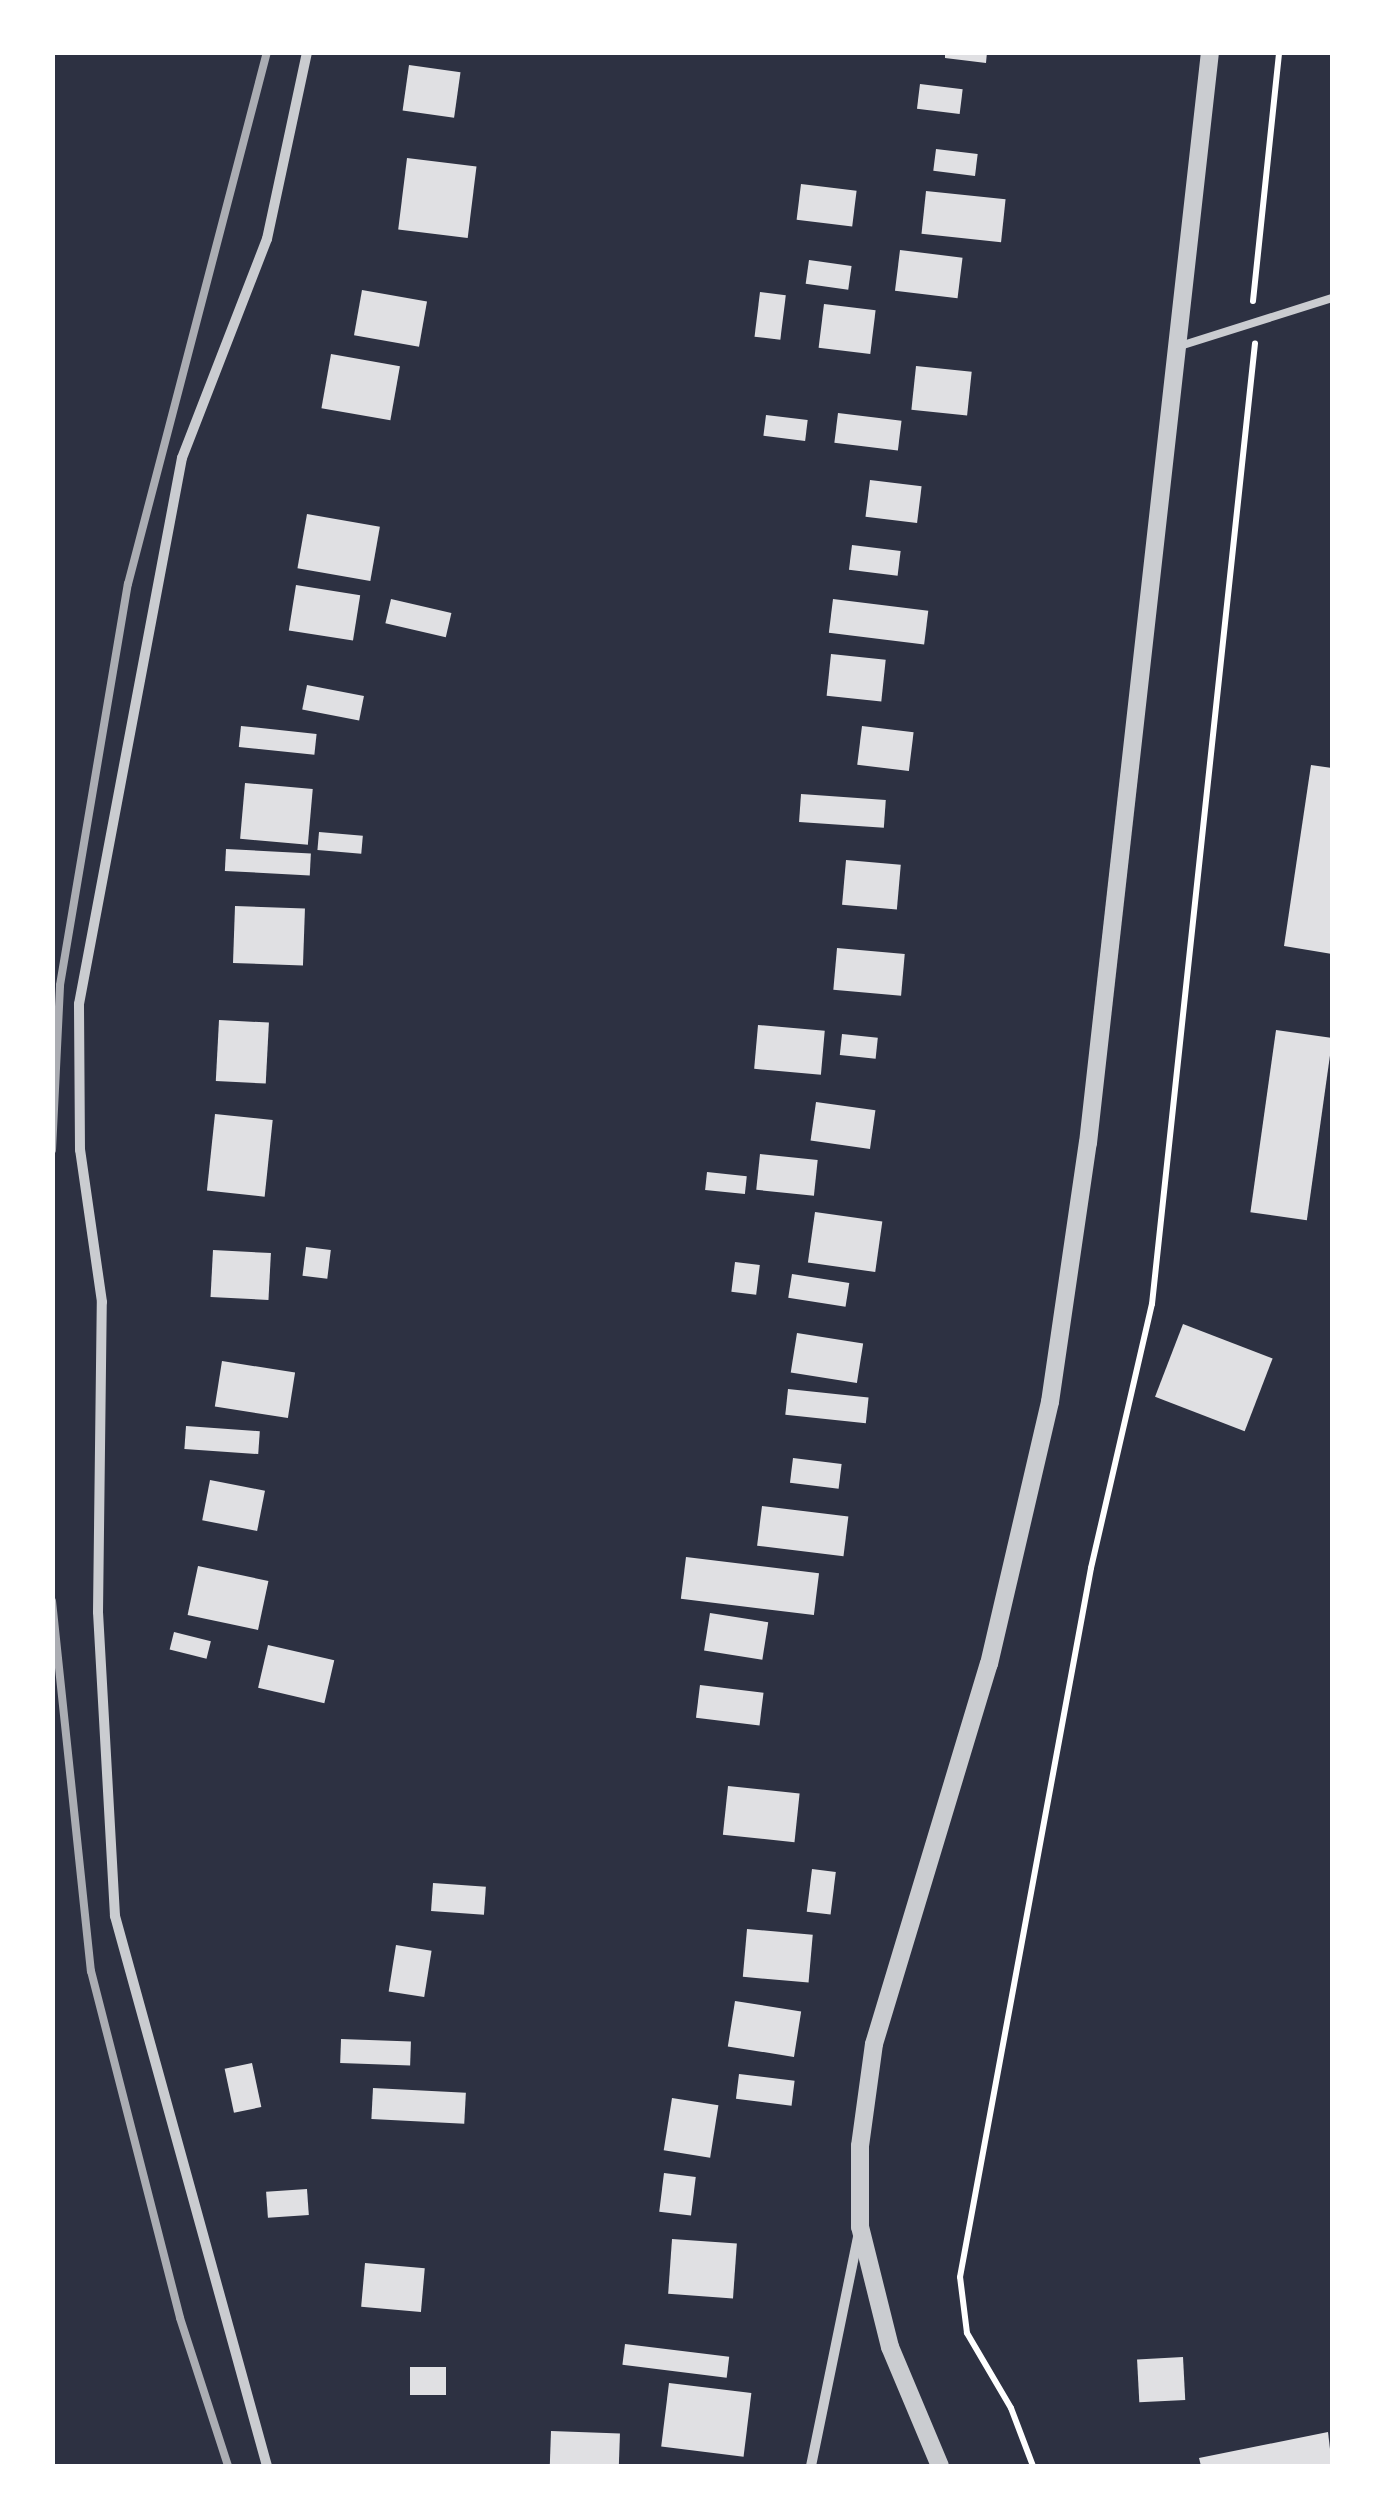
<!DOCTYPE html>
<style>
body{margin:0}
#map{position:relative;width:1385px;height:2519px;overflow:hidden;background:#2d3142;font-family:Barlow,sans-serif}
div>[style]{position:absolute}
.building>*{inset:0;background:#e0e0e3;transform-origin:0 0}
.path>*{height:6px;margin:-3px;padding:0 3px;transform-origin:3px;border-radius:3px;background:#fff}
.service>*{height:8px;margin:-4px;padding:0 4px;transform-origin:4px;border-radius:4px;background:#caccd0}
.minor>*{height:10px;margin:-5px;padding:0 5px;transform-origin:5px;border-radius:5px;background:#caccd0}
.tertiary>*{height:18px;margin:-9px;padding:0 9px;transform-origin:9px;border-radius:9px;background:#caccd0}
.rail>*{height:8px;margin:-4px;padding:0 4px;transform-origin:4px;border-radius:4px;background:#abadb3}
span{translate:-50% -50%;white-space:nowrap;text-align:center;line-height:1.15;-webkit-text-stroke:10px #fff;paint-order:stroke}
.frame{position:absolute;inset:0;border:55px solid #fff;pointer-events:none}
</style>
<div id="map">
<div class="building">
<i style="clip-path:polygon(945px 52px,987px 52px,986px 63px,945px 58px)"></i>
<i style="left:409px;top:65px;width:52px;height:46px;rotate:8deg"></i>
<i style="left:920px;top:84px;width:43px;height:25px;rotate:7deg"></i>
<i style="left:936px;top:149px;width:42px;height:22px;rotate:7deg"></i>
<i style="left:407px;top:158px;width:70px;height:72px;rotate:7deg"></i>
<i style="left:801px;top:184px;width:56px;height:36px;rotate:7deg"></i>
<i style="left:926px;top:191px;width:80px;height:43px;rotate:6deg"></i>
<i style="left:900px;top:250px;width:63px;height:41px;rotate:7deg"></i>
<i style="left:809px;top:260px;width:43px;height:24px;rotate:8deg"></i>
<i style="left:362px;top:290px;width:66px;height:46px;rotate:10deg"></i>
<i style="left:760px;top:292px;width:26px;height:45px;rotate:7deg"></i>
<i style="left:824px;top:304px;width:52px;height:44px;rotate:7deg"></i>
<i style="left:331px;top:354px;width:70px;height:55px;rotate:10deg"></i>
<i style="left:916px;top:366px;width:56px;height:44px;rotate:6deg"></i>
<i style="left:838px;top:413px;width:64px;height:30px;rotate:7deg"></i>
<i style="left:766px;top:415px;width:42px;height:21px;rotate:7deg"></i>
<i style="left:870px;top:480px;width:52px;height:37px;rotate:7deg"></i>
<i style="left:307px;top:514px;width:74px;height:55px;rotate:10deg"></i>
<i style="left:852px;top:545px;width:49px;height:25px;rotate:7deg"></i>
<i style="left:296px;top:585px;width:65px;height:46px;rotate:9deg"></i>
<i style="left:391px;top:599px;width:62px;height:25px;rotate:13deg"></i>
<i style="left:833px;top:599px;width:96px;height:34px;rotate:7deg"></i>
<i style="left:831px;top:654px;width:55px;height:42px;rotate:6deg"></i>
<i style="left:307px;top:685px;width:58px;height:25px;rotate:11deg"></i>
<i style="left:241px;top:726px;width:76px;height:21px;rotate:6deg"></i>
<i style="left:862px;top:726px;width:52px;height:39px;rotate:7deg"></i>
<i style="clip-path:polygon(1311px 765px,1332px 768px,1332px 954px,1284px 946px)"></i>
<i style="left:245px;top:783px;width:68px;height:56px;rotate:5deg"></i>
<i style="left:801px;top:794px;width:85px;height:28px;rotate:4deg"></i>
<i style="left:319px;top:832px;width:44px;height:18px;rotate:5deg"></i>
<i style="left:226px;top:849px;width:85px;height:22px;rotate:3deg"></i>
<i style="left:846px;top:860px;width:55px;height:45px;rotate:5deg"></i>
<i style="left:235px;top:906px;width:70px;height:57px;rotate:2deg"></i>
<i style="left:837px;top:948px;width:68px;height:42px;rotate:5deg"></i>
<i style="left:219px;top:1020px;width:50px;height:61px;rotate:3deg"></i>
<i style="left:758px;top:1025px;width:67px;height:44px;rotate:5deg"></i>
<i style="left:1276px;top:1030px;width:57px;height:184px;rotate:8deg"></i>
<i style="left:842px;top:1034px;width:36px;height:21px;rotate:6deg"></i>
<i style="left:816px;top:1102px;width:60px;height:39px;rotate:8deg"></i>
<i style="left:215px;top:1114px;width:58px;height:77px;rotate:6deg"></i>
<i style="left:760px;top:1154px;width:58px;height:36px;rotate:6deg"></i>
<i style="left:707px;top:1172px;width:40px;height:18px;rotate:6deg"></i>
<i style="left:815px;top:1212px;width:68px;height:51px;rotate:8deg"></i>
<i style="left:306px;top:1247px;width:25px;height:29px;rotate:7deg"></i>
<i style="left:213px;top:1250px;width:58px;height:47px;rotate:3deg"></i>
<i style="left:735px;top:1262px;width:25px;height:30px;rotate:7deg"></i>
<i style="left:792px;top:1274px;width:58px;height:24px;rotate:9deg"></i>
<i style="left:1183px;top:1324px;width:96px;height:78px;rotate:21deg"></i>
<i style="left:797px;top:1333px;width:67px;height:40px;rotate:9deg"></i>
<i style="left:222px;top:1361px;width:74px;height:46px;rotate:9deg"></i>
<i style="left:788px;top:1389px;width:81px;height:26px;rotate:6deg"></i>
<i style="left:186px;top:1426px;width:74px;height:23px;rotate:4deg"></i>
<i style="left:793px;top:1458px;width:49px;height:25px;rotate:7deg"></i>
<i style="left:210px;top:1480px;width:56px;height:41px;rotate:11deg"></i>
<i style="left:762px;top:1506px;width:87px;height:40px;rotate:7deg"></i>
<i style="left:686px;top:1557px;width:134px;height:42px;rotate:7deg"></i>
<i style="left:198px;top:1566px;width:72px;height:50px;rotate:12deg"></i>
<i style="left:710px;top:1613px;width:59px;height:38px;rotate:9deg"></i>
<i style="left:174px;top:1632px;width:38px;height:18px;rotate:14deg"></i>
<i style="left:268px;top:1645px;width:68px;height:44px;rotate:13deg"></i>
<i style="left:700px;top:1685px;width:64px;height:33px;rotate:7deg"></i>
<i style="left:728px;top:1786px;width:72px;height:49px;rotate:6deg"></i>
<i style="left:812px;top:1869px;width:24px;height:43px;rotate:7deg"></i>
<i style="left:433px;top:1883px;width:53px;height:28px;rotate:4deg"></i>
<i style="left:747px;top:1929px;width:66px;height:48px;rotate:5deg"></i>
<i style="left:396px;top:1945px;width:36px;height:47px;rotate:9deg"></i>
<i style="left:735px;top:2001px;width:67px;height:46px;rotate:9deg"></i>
<i style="left:341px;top:2039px;width:70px;height:24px;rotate:2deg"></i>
<i style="left:252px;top:2063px;width:45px;height:28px;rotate:78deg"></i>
<i style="left:739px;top:2074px;width:56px;height:25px;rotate:7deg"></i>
<i style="left:373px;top:2088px;width:93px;height:31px;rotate:3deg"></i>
<i style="left:672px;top:2098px;width:47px;height:53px;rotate:9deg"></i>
<i style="left:664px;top:2173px;width:32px;height:39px;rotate:7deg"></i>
<i style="left:307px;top:2189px;width:26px;height:41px;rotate:86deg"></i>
<i style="left:672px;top:2239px;width:65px;height:55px;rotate:4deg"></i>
<i style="left:365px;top:2263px;width:60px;height:44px;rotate:5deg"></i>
<i style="left:625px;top:2344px;width:105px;height:21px;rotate:7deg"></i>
<i style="left:1183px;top:2357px;width:43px;height:46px;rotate:87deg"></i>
<i style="left:410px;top:2367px;width:36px;height:28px"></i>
<i style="left:669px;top:2383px;width:83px;height:64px;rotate:7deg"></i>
<i style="left:551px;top:2431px;width:69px;height:35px;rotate:2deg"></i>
<i style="clip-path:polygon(1328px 2432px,1332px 2466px,1201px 2466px,1199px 2458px)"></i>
</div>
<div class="path">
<i style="left:1253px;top:301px;width:250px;rotate:-84deg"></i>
<i style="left:1033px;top:2466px;width:62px;rotate:-110.8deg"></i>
<i style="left:1011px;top:2408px;width:87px;rotate:-120.4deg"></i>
<i style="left:967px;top:2333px;width:56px;rotate:-97.1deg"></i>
<i style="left:960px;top:2277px;width:721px;rotate:-79.53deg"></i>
<i style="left:1091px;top:1568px;width:271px;rotate:-77deg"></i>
<i style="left:1152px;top:1304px;width:966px;rotate:-83.88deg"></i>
</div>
<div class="service">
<i style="left:1180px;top:346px;width:159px;rotate:-17.5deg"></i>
</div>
<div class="minor">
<i style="left:267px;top:2466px;width:571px;rotate:-105.45deg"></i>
<i style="left:115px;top:1916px;width:304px;rotate:-93.2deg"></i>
<i style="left:98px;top:1612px;width:310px;rotate:-89.3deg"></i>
<i style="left:102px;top:1302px;width:154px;rotate:-98.2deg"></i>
<i style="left:80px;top:1150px;width:146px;rotate:-90.4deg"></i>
<i style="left:79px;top:1004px;width:556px;rotate:-79.32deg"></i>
<i style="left:182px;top:458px;width:235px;rotate:-68.8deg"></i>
<i style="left:267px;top:239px;width:191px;rotate:-77.9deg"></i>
<i style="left:811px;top:2466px;width:234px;rotate:-78.4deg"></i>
</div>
<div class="tertiary">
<i style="left:940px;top:2466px;width:129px;rotate:-112.8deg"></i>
<i style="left:890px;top:2347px;width:124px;rotate:-104deg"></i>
<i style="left:860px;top:2227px;width:81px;rotate:-90deg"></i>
<i style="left:860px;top:2146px;width:103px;rotate:-82.2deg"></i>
<i style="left:874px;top:2044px;width:397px;rotate:-73.2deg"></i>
<i style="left:989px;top:1664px;width:269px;rotate:-76.9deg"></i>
<i style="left:1050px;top:1402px;width:262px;rotate:-81.7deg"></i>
<i style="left:1088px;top:1143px;width:1098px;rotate:-83.62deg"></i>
</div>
<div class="rail">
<i style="left:52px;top:1150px;width:165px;rotate:-87.2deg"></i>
<i style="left:60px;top:985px;width:407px;rotate:-80.4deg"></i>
<i style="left:128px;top:584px;width:550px;rotate:-75.36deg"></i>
<i style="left:52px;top:1601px;width:372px;rotate:84deg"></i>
<i style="left:91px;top:1971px;width:358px;rotate:75.6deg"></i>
<i style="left:180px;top:2318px;width:156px;rotate:72deg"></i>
</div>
<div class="frame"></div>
</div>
